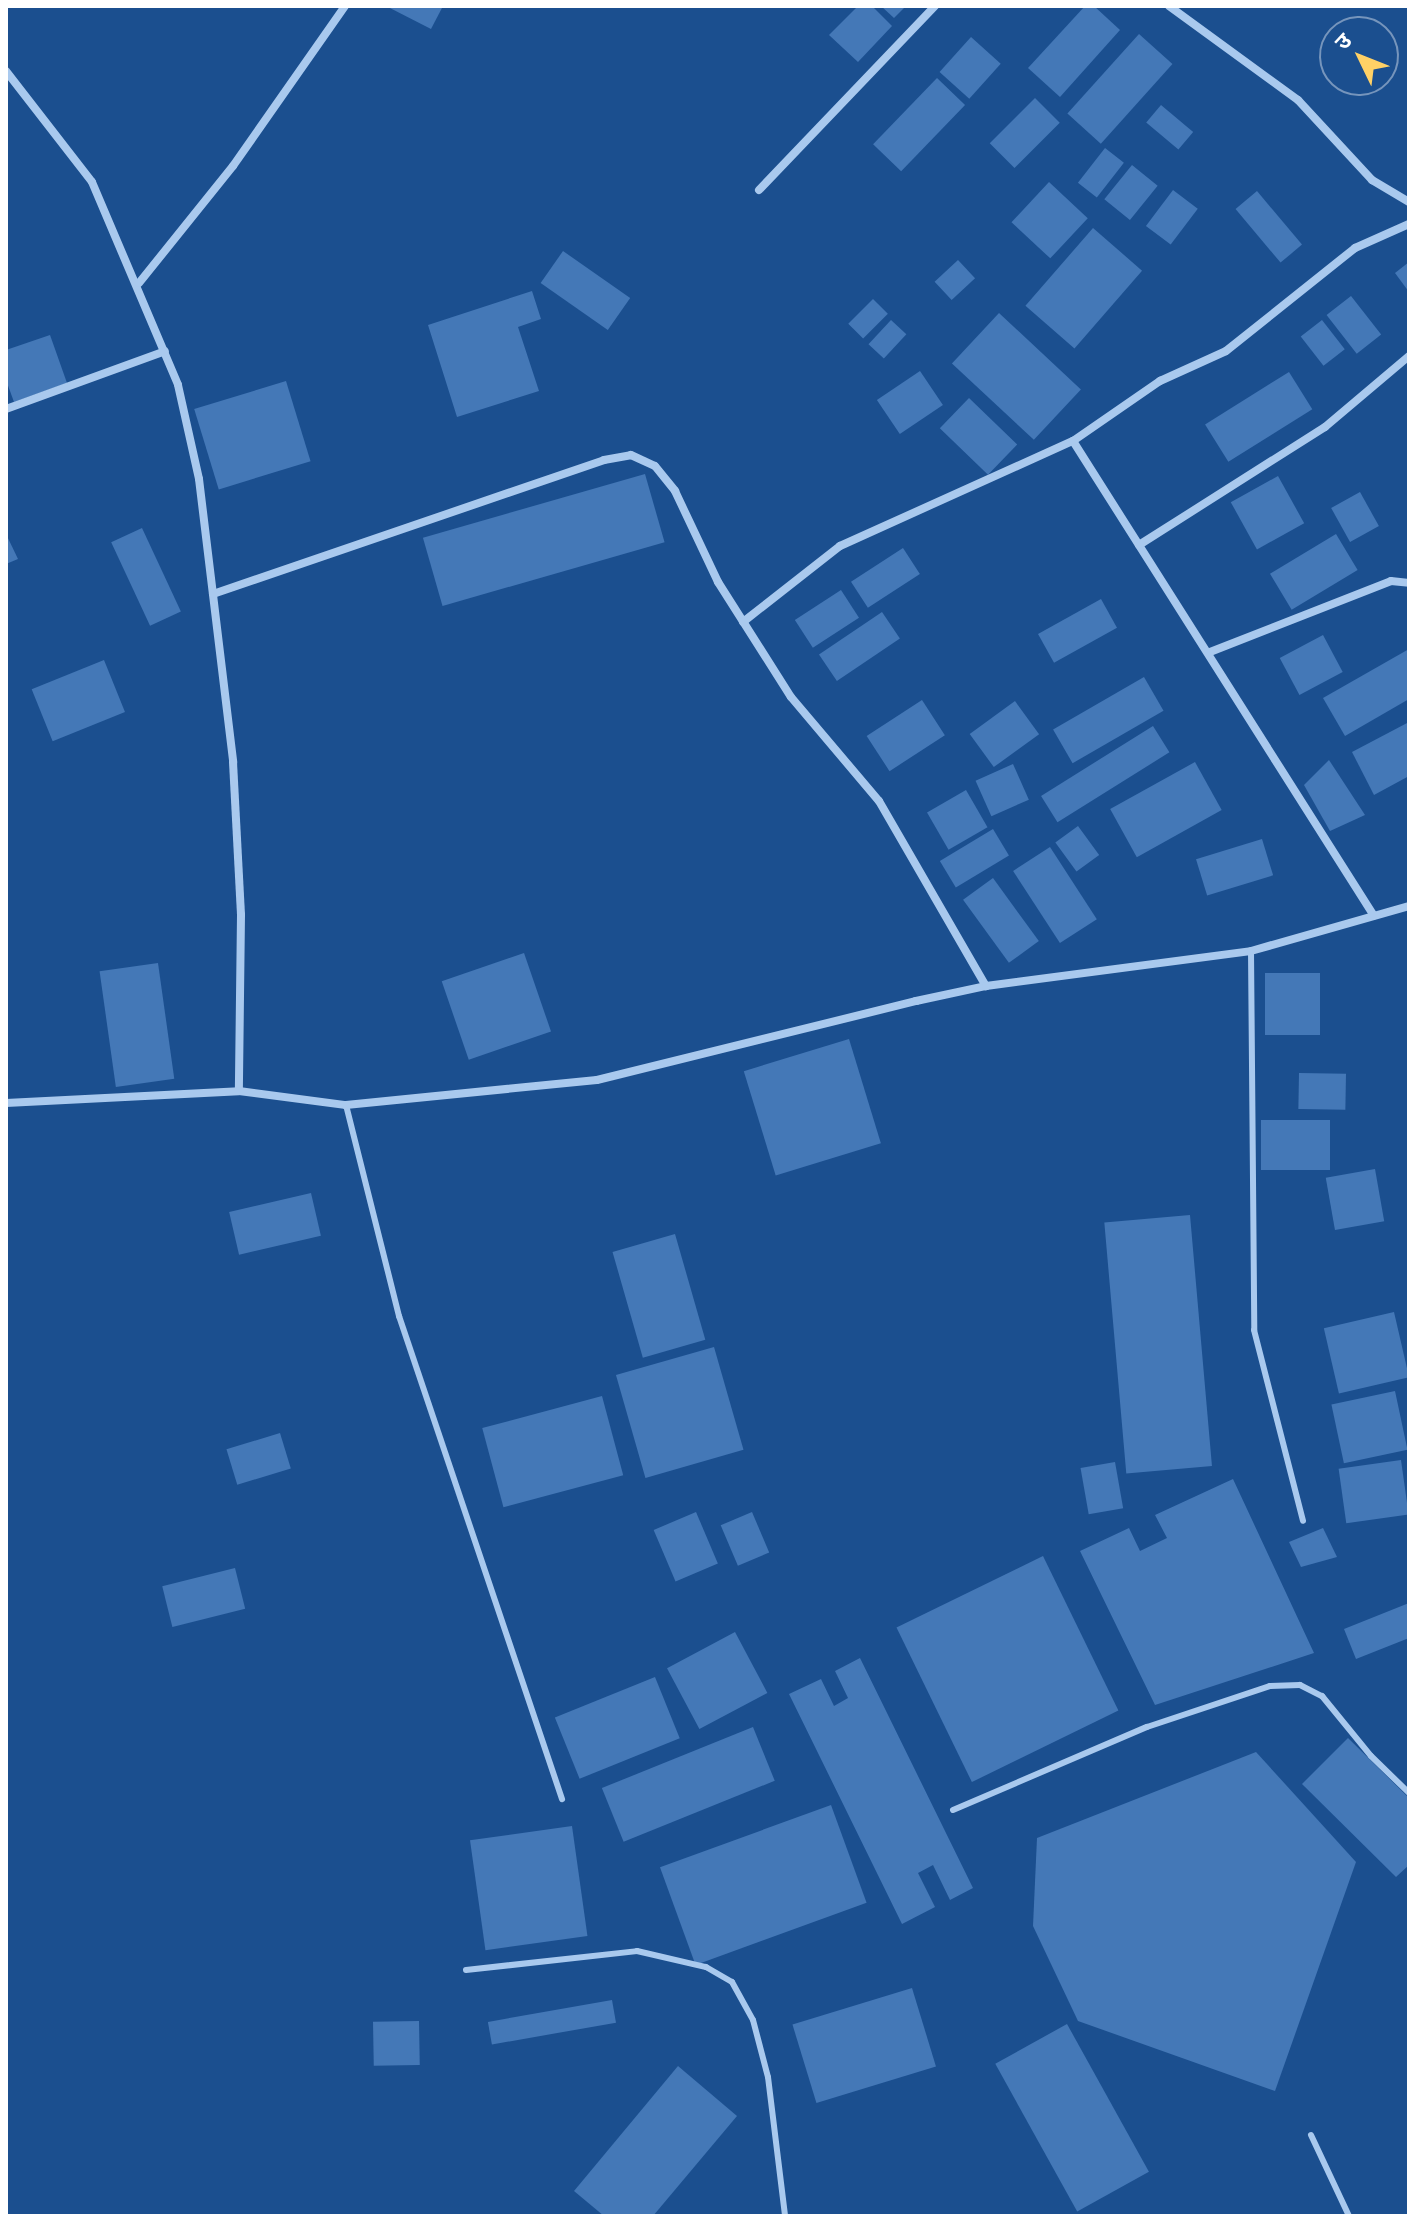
<!DOCTYPE html>
<meta charset="utf-8">
<style>
body{margin:0}
#map{position:relative;width:1415px;height:2222px;overflow:hidden;background:#1b4f8f;font-family:Mulish,"Noto Sans Devanagari",sans-serif}
div>[style]{position:absolute}
.building>*{inset:0;background:#4478b7;transform-origin:0 0}
.service>*{height:6px;margin:-3px;padding:0 3px;transform-origin:3px;border-radius:3px;background:#a9c9ee}
.minor>*{height:8px;margin:-4px;padding:0 4px;transform-origin:4px;border-radius:4px;background:#a9c9ee}
span{translate:-50% -50%;white-space:nowrap;text-align:center;line-height:1.15;-webkit-text-stroke:6px #1b4f8f;paint-order:stroke}
.frame{position:absolute;inset:0;border:8px solid #fff;pointer-events:none}
.north{position:absolute;left:1319px;top:16px;width:80px;height:80px;box-sizing:border-box;background:#1b4f8f;border:2px solid #7695bc;border-radius:50%;rotate:313deg;font-size:22px;font-weight:700;line-height:32px;text-align:center;color:#fff}
.north::after{content:'';display:block;margin:auto;width:28px;height:36px;background:#ffd166;clip-path:polygon(50% 0,100% 100%,50% 72%,0 100%)}
</style>
<div id="map">
<div class="building">
<i style="clip-path:polygon(386px 6px,443px 6px,431px 29px)"></i>
<i style="clip-path:polygon(858px 6px,872px 6px,892px 26px,858px 62px,829px 35px)"></i>
<i style="clip-path:polygon(881px 6px,906px 6px,894px 18px)"></i>
<i style="clip-path:polygon(1085px 6px,1094px 6px,1120px 30px,1060px 97px,1028px 68px)"></i>
<i style="left:1139px;top:34px;width:45px;height:107px;rotate:42deg"></i>
<i style="left:971px;top:37px;width:40px;height:47px;rotate:42deg"></i>
<i style="left:937px;top:78px;width:39px;height:92px;rotate:44deg"></i>
<i style="left:1035px;top:98px;width:35px;height:64px;rotate:45deg"></i>
<i style="left:1161px;top:105px;width:42px;height:23px;rotate:40deg"></i>
<i style="left:1105px;top:148px;width:24px;height:44px;rotate:38deg"></i>
<i style="left:1132px;top:165px;width:33px;height:44px;rotate:39deg"></i>
<i style="left:1049px;top:182px;width:53px;height:55px;rotate:43deg"></i>
<i style="left:1173px;top:190px;width:31px;height:45px;rotate:37deg"></i>
<i style="left:1257px;top:191px;width:70px;height:28px;rotate:50deg"></i>
<i style="left:1093px;top:228px;width:65px;height:103px;rotate:41deg"></i>
<i style="left:563px;top:251px;width:82px;height:39px;rotate:35deg"></i>
<i style="left:958px;top:260px;width:25px;height:32px;rotate:47deg"></i>
<i style="clip-path:polygon(1409px 262px,1409px 292px,1395px 273px)"></i>
<i style="clip-path:polygon(532px 291px,541px 319px,518px 327px,539px 391px,457px 417px,428px 325px)"></i>
<i style="left:1351px;top:296px;width:49px;height:31px;rotate:52deg"></i>
<i style="left:873px;top:299px;width:21px;height:35px;rotate:45deg"></i>
<i style="left:999px;top:313px;width:112px;height:69px;rotate:43deg"></i>
<i style="left:891px;top:320px;width:21px;height:33px;rotate:43deg"></i>
<i style="left:1322px;top:320px;width:37px;height:27px;rotate:52deg"></i>
<i style="clip-path:polygon(50px 335px,67px 383px,14px 402px,6px 380px,6px 350px)"></i>
<i style="left:920px;top:371px;width:41px;height:52px;rotate:56deg"></i>
<i style="left:1289px;top:372px;width:44px;height:99px;rotate:58deg"></i>
<i style="left:286px;top:381px;width:84px;height:96px;rotate:73deg"></i>
<i style="left:969px;top:398px;width:67px;height:42px;rotate:44deg"></i>
<i style="left:645px;top:474px;width:71px;height:231px;rotate:74deg"></i>
<i style="left:1278px;top:476px;width:54px;height:54px;rotate:61deg"></i>
<i style="left:1360px;top:492px;width:39px;height:33px;rotate:61deg"></i>
<i style="left:142px;top:528px;width:92px;height:34px;rotate:65deg"></i>
<i style="clip-path:polygon(6px 534px,18px 559px,6px 564px)"></i>
<i style="left:1336px;top:534px;width:42px;height:77px;rotate:59deg"></i>
<i style="left:903px;top:548px;width:31px;height:62px;rotate:57deg"></i>
<i style="left:841px;top:590px;width:33px;height:55px;rotate:57deg"></i>
<i style="left:1101px;top:599px;width:33px;height:72px;rotate:61deg"></i>
<i style="left:882px;top:612px;width:32px;height:76px;rotate:56deg"></i>
<i style="left:1323px;top:635px;width:42px;height:49px;rotate:62deg"></i>
<i style="clip-path:polygon(1409px 649px,1409px 699px,1345px 736px,1323px 698px)"></i>
<i style="left:104px;top:660px;width:56px;height:78px;rotate:68deg"></i>
<i style="left:1144px;top:677px;width:39px;height:105px;rotate:60deg"></i>
<i style="left:922px;top:700px;width:42px;height:66px;rotate:57deg"></i>
<i style="left:1015px;top:701px;width:41px;height:56px;rotate:54deg"></i>
<i style="clip-path:polygon(1409px 722px,1409px 776px,1374px 795px,1352px 752px)"></i>
<i style="left:1153px;top:726px;width:31px;height:132px;rotate:58deg"></i>
<i style="clip-path:polygon(1329px 760px,1365px 815px,1330px 831px,1304px 785px)"></i>
<i style="left:1195px;top:762px;width:55px;height:97px;rotate:61deg"></i>
<i style="left:1013px;top:764px;width:39px;height:41px;rotate:66deg"></i>
<i style="left:966px;top:790px;width:43px;height:45px;rotate:60deg"></i>
<i style="left:1078px;top:826px;width:36px;height:28px;rotate:54deg"></i>
<i style="left:993px;top:829px;width:31px;height:62px;rotate:59deg"></i>
<i style="left:1262px;top:839px;width:38px;height:69px;rotate:73deg"></i>
<i style="left:1050px;top:847px;width:86px;height:44px;rotate:57deg"></i>
<i style="left:993px;top:878px;width:78px;height:37px;rotate:54deg"></i>
<i style="left:524px;top:953px;width:83px;height:87px;rotate:71deg"></i>
<i style="left:158px;top:963px;width:117px;height:59px;rotate:82deg"></i>
<i style="left:1265px;top:973px;width:55px;height:62px"></i>
<i style="left:849px;top:1039px;width:109px;height:110px;rotate:73deg"></i>
<i style="left:1299px;top:1073px;width:47px;height:36px;rotate:1deg"></i>
<i style="left:1330px;top:1120px;width:50px;height:69px;rotate:90deg"></i>
<i style="left:1375px;top:1169px;width:53px;height:50px;rotate:80deg"></i>
<i style="left:311px;top:1193px;width:44px;height:84px;rotate:77deg"></i>
<i style="left:1190px;top:1215px;width:252px;height:86px;rotate:85deg"></i>
<i style="left:675px;top:1234px;width:110px;height:65px;rotate:74deg"></i>
<i style="left:1394px;top:1312px;width:67px;height:72px;rotate:77deg"></i>
<i style="left:714px;top:1347px;width:107px;height:102px;rotate:74deg"></i>
<i style="left:1395px;top:1391px;width:60px;height:65px;rotate:78deg"></i>
<i style="left:602px;top:1396px;width:82px;height:124px;rotate:75deg"></i>
<i style="left:280px;top:1433px;width:37px;height:56px;rotate:73deg"></i>
<i style="left:1401px;top:1460px;width:55px;height:63px;rotate:82deg"></i>
<i style="left:1115px;top:1462px;width:47px;height:35px;rotate:80deg"></i>
<i style="clip-path:polygon(1233px 1479px,1314px 1653px,1155px 1705px,1080px 1551px,1129px 1528px,1140px 1551px,1167px 1538px,1155px 1515px)"></i>
<i style="left:696px;top:1512px;width:56px;height:46px;rotate:67deg"></i>
<i style="left:752px;top:1512px;width:44px;height:34px;rotate:67deg"></i>
<i style="clip-path:polygon(1323px 1528px,1337px 1557px,1301px 1567px,1289px 1542px)"></i>
<i style="left:1043px;top:1556px;width:172px;height:163px;rotate:64deg"></i>
<i style="left:235px;top:1568px;width:42px;height:75px;rotate:76deg"></i>
<i style="clip-path:polygon(1409px 1603px,1409px 1638px,1356px 1659px,1344px 1629px)"></i>
<i style="left:735px;top:1632px;width:69px;height:77px;rotate:62deg"></i>
<i style="clip-path:polygon(860px 1658px,973px 1888px,950px 1900px,933px 1865px,918px 1873px,935px 1907px,902px 1924px,789px 1694px,821px 1679px,834px 1706px,848px 1698px,835px 1671px)"></i>
<i style="left:655px;top:1677px;width:66px;height:108px;rotate:68deg"></i>
<i style="left:753px;top:1727px;width:58px;height:163px;rotate:68deg"></i>
<i style="clip-path:polygon(1348px 1738px,1409px 1798px,1409px 1865px,1396px 1877px,1302px 1784px)"></i>
<i style="clip-path:polygon(1256px 1752px,1356px 1862px,1275px 2091px,1078px 2021px,1033px 1926px,1037px 1838px)"></i>
<i style="left:831px;top:1805px;width:104px;height:182px;rotate:70deg"></i>
<i style="left:572px;top:1826px;width:111px;height:103px;rotate:82deg"></i>
<i style="left:912px;top:1988px;width:82px;height:125px;rotate:73deg"></i>
<i style="left:612px;top:2000px;width:23px;height:126px;rotate:80deg"></i>
<i style="left:419px;top:2021px;width:44px;height:46px;rotate:89deg"></i>
<i style="left:1067px;top:2024px;width:169px;height:82px;rotate:61deg"></i>
<i style="clip-path:polygon(678px 2066px,737px 2116px,653px 2216px,604px 2216px,574px 2191px)"></i>
</div>
<div class="service">
<i style="left:1251px;top:951px;width:379px;rotate:89.5deg"></i>
<i style="left:1254px;top:1330px;width:197px;rotate:75.6deg"></i>
<i style="left:346px;top:1105px;width:218px;rotate:75.9deg"></i>
<i style="left:399px;top:1316px;width:510px;rotate:71.35deg"></i>
<i style="left:953px;top:1810px;width:211px;rotate:-23.2deg"></i>
<i style="left:1147px;top:1727px;width:130px;rotate:-18.4deg"></i>
<i style="left:1270px;top:1686px;width:30px;rotate:-2deg"></i>
<i style="left:1300px;top:1685px;width:25px;rotate:27deg"></i>
<i style="left:1322px;top:1696px;width:77px;rotate:50.8deg"></i>
<i style="left:1371px;top:1756px;width:53px;rotate:44.2deg"></i>
<i style="left:466px;top:1970px;width:172px;rotate:-6.3deg"></i>
<i style="left:637px;top:1951px;width:71px;rotate:13.1deg"></i>
<i style="left:706px;top:1967px;width:30px;rotate:30deg"></i>
<i style="left:732px;top:1982px;width:43px;rotate:61.1deg"></i>
<i style="left:753px;top:2020px;width:59px;rotate:75.3deg"></i>
<i style="left:768px;top:2077px;width:140px;rotate:83deg"></i>
<i style="left:1311px;top:2135px;width:89px;rotate:64.9deg"></i>
</div>
<div class="minor">
<i style="left:1169px;top:6px;width:160px;rotate:36.1deg"></i>
<i style="left:1298px;top:100px;width:109px;rotate:47.2deg"></i>
<i style="left:1372px;top:180px;width:43px;rotate:30.7deg"></i>
<i style="left:6px;top:71px;width:140px;rotate:52.2deg"></i>
<i style="left:92px;top:182px;width:220px;rotate:67deg"></i>
<i style="left:178px;top:385px;width:96px;rotate:77.4deg"></i>
<i style="left:199px;top:479px;width:285px;rotate:83.1deg"></i>
<i style="left:233px;top:762px;width:153px;rotate:87deg"></i>
<i style="left:241px;top:915px;width:176px;rotate:90.7deg"></i>
<i style="left:759px;top:190px;width:255px;rotate:-46.3deg"></i>
<i style="left:139px;top:283px;width:150px;rotate:-51.2deg"></i>
<i style="left:233px;top:166px;width:195px;rotate:-55deg"></i>
<i style="left:6px;top:409px;width:169px;rotate:-20deg"></i>
<i style="left:1073px;top:441px;width:562px;rotate:57.64deg"></i>
<i style="left:1139px;top:545px;width:220px;rotate:-32.4deg"></i>
<i style="left:1325px;top:427px;width:110px;rotate:-40.2deg"></i>
<i style="left:213px;top:594px;width:413px;rotate:-18.9deg"></i>
<i style="left:604px;top:460px;width:27px;rotate:-10deg"></i>
<i style="left:631px;top:455px;width:26px;rotate:25deg"></i>
<i style="left:655px;top:466px;width:32px;rotate:51deg"></i>
<i style="left:675px;top:491px;width:101px;rotate:64.7deg"></i>
<i style="left:718px;top:582px;width:136px;rotate:57.6deg"></i>
<i style="left:791px;top:697px;width:136px;rotate:49.8deg"></i>
<i style="left:879px;top:801px;width:214px;rotate:60deg"></i>
<i style="left:743px;top:622px;width:123px;rotate:-38.1deg"></i>
<i style="left:840px;top:546px;width:256px;rotate:-24.3deg"></i>
<i style="left:1073px;top:441px;width:106px;rotate:-34.6deg"></i>
<i style="left:1160px;top:381px;width:72px;rotate:-24.4deg"></i>
<i style="left:1226px;top:351px;width:165px;rotate:-38.6deg"></i>
<i style="left:1355px;top:248px;width:59px;rotate:-24deg"></i>
<i style="left:1210px;top:652px;width:194px;rotate:-21.4deg"></i>
<i style="left:1391px;top:581px;width:18px;rotate:6deg"></i>
<i style="left:6px;top:1103px;width:233px;rotate:-2.9deg"></i>
<i style="left:239px;top:1091px;width:108px;rotate:7.5deg"></i>
<i style="left:346px;top:1105px;width:252px;rotate:-5.7deg"></i>
<i style="left:597px;top:1080px;width:329px;rotate:-13.9deg"></i>
<i style="left:916px;top:1001px;width:72px;rotate:-12.1deg"></i>
<i style="left:986px;top:986px;width:267px;rotate:-7.5deg"></i>
<i style="left:1251px;top:951px;width:164px;rotate:-15.9deg"></i>
</div>
<div class="frame"></div>
<div class="north">उ</div>
</div>
